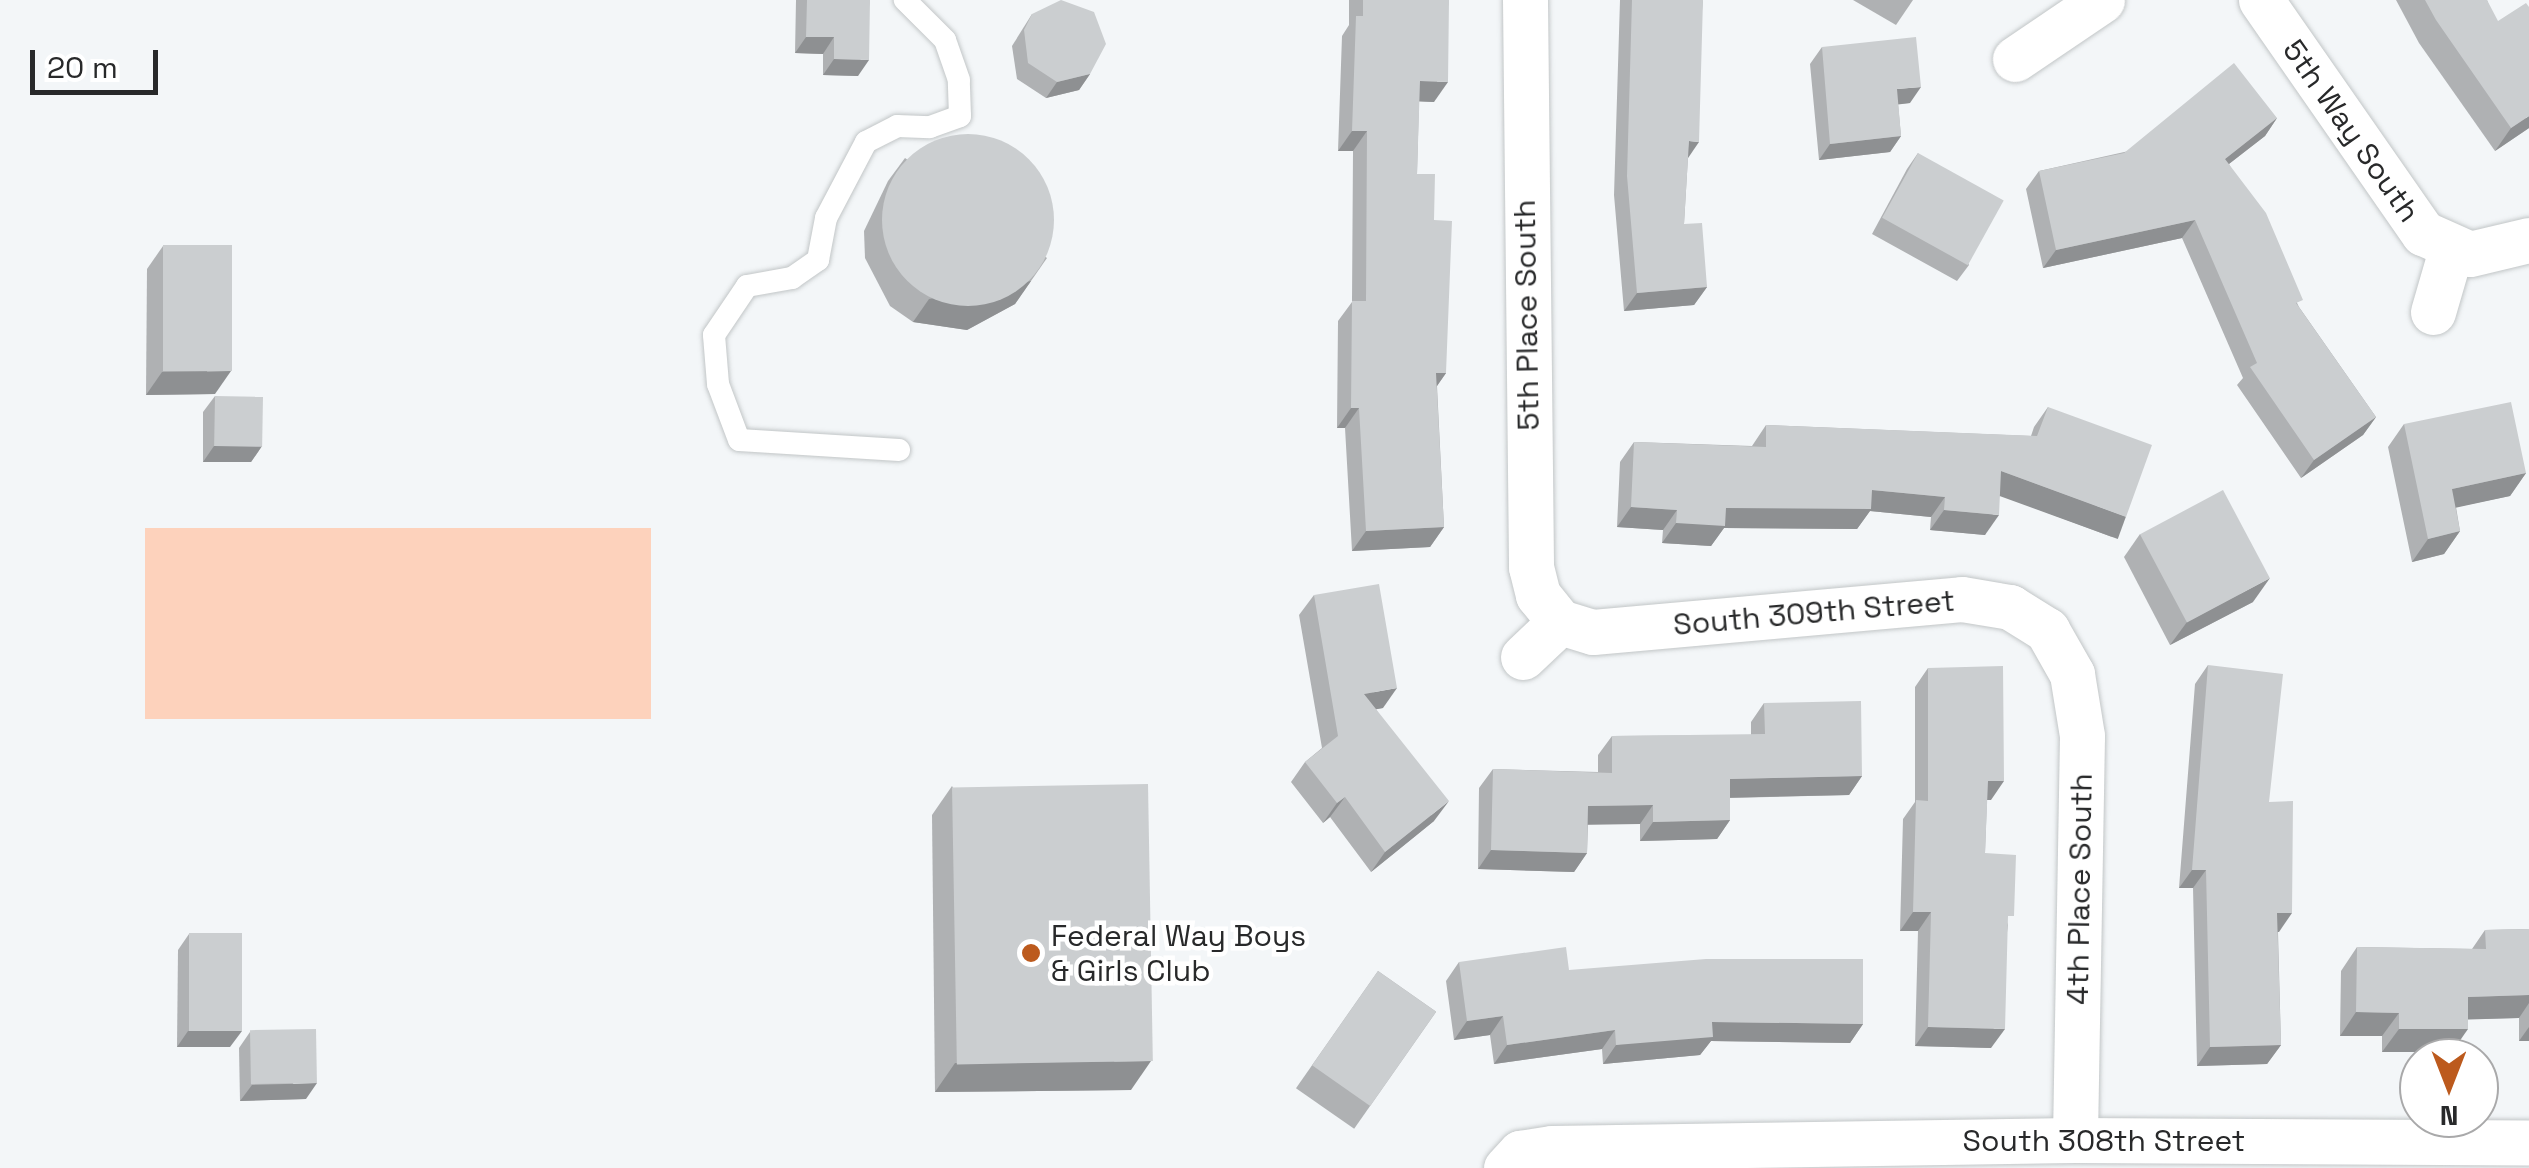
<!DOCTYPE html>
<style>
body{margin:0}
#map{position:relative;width:2529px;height:1168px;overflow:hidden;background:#f3f6f8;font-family:"Space Grotesk",sans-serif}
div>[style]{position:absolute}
.green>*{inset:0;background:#fdd2bc;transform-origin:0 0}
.roads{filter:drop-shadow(0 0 2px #c2c6c7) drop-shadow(0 0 2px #c2c6c7)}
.service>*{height:22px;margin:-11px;padding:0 11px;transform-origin:11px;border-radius:11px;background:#fff}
.minor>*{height:45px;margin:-22.5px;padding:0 22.5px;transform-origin:22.5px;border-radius:22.5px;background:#fff}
.wall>*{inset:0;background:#afb1b3;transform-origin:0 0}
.shaded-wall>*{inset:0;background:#8e9092;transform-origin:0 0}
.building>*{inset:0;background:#cbced0;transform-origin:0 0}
.round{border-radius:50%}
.dots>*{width:28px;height:28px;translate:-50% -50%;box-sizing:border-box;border:5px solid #fff;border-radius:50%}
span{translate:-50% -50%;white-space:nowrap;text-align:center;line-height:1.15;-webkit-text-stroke:9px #fff;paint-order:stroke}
.street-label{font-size:30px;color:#28292a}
.poi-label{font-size:30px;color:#28292a}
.left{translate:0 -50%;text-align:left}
.north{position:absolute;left:2399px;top:1038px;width:100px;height:100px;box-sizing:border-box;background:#fff;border:2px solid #a9a9aa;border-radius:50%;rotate:180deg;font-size:28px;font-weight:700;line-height:40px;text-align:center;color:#28292a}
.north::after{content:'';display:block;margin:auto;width:35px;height:45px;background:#bc5a1d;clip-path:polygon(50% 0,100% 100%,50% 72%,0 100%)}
.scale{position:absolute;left:30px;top:50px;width:128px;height:45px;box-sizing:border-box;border:5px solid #28292a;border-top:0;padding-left:12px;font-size:30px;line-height:35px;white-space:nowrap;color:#28292a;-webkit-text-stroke:8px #fff;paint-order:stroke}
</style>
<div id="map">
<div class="green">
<i style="left:145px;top:528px;width:506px;height:191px"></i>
</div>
<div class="roads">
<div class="service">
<i style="left:899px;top:450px;width:160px;rotate:-176.4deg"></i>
<i style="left:739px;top:440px;width:60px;rotate:-110.6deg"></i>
<i style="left:718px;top:384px;width:49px;rotate:-94.7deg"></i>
<i style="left:714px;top:335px;width:59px;rotate:-56deg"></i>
<i style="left:747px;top:286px;width:46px;rotate:-10.1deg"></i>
<i style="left:792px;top:278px;width:32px;rotate:-35deg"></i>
<i style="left:818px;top:260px;width:43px;rotate:-79.2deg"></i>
<i style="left:826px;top:218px;width:86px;rotate:-62.2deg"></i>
<i style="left:866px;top:142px;width:35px;rotate:-27deg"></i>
<i style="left:897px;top:126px;width:33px;rotate:2deg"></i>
<i style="left:930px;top:127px;width:32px;rotate:-20deg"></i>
<i style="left:960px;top:116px;width:36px;rotate:-92deg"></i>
<i style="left:959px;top:80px;width:42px;rotate:-109.3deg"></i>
<i style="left:945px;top:40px;width:57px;rotate:-135deg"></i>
</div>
<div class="minor">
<i style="left:1525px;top:0;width:567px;rotate:89.39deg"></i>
<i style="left:1531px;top:567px;width:29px;rotate:76deg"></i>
<i style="left:1538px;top:595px;width:35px;rotate:51deg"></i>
<i style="left:2261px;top:0;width:284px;rotate:55.2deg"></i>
<i style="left:2423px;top:233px;width:51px;rotate:24.1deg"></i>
<i style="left:2470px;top:254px;width:61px;rotate:-13.3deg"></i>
<i style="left:2015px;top:59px;width:105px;rotate:-34.1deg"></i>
<i style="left:2433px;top:312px;width:65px;rotate:-73.8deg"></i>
<i style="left:1560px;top:622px;width:34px;rotate:17deg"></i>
<i style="left:1593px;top:632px;width:370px;rotate:-5.1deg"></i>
<i style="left:1962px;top:599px;width:49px;rotate:9.5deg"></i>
<i style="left:2010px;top:607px;width:44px;rotate:31.9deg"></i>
<i style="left:2047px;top:630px;width:51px;rotate:60.4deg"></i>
<i style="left:2072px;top:674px;width:63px;rotate:80.8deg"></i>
<i style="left:2082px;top:736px;width:404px;rotate:91deg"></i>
<i style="left:1523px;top:657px;width:51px;rotate:-43.4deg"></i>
<i style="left:1506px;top:1168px;width:21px;rotate:-47deg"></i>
<i style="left:1520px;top:1153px;width:32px;rotate:-9deg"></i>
<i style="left:1552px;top:1148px;width:523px;rotate:-0.88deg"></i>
<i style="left:2075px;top:1140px;width:454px;rotate:0.3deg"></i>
</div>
</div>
<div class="wall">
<i style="clip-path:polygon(796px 0,870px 0,858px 76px,823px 75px,823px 54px,795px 53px)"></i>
<i style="clip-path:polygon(1349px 0,1449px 0,1434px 102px,1419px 101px,1417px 174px,1434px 220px,1446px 373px,1437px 386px,1444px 527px,1430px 547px,1352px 551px,1345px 428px,1337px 428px,1338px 321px,1352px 302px,1353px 151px,1338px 151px,1342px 36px,1349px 25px)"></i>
<i style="clip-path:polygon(1620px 0,1703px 0,1688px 157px,1684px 224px,1707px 287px,1694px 305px,1624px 311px,1614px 195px)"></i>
<i style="clip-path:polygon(1853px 0,1913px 0,1896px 25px)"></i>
<i style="clip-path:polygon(2396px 0,2487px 0,2529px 128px,2495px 151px,2419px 43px)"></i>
<i style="clip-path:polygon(1032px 14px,1090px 74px,1079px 90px,1046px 98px,1017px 79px,1012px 46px)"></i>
<i style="clip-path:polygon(1822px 47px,1910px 103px,1898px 104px,1901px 136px,1890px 152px,1819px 160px,1810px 64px)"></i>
<i style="clip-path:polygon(2277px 118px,2265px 136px,2229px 164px,2299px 307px,2376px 417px,2363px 435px,2301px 478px,2237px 385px,2243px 378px,2182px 238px,2043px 268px,2026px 189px,2039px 171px)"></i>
<i style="clip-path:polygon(1918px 153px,1969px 265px,1957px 281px,1872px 234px,1907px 169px)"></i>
<i style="clip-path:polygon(905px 158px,1047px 258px,1015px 304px,967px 330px,913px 322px,890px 306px,865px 258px,864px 231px,888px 181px)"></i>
<i style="clip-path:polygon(163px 246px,215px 394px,146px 395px,147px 269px)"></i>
<i style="clip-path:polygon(215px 396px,262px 446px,251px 462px,203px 462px,203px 412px)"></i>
<i style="clip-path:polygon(2048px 407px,2112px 537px,2000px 495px,1985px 535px,1930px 530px,1931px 517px,1870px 511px,1857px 529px,1724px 528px,1711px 546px,1662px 543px,1663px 530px,1617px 527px,1620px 462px,1634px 442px,1752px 446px,1766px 425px,2031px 436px,2034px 427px)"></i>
<i style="clip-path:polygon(2404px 424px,2526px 473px,2510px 496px,2456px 507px,2460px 531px,2444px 554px,2412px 562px,2388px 447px)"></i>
<i style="clip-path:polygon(2140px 534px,2253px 602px,2170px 645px,2124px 557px)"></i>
<i style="clip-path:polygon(1314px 595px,1383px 708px,1376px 709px,1434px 821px,1371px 872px,1330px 817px,1323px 823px,1291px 782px,1305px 762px,1322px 748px,1299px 615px)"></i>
<i style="clip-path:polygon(2208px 665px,2269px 802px,2279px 932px,2278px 932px,2281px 1045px,2267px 1064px,2197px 1066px,2193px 888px,2179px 888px,2195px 684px)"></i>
<i style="clip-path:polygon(1928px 668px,1991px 800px,1987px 800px,1985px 853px,2008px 925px,1991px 1048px,1915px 1046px,1918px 931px,1900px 931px,1903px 819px,1915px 802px,1915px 687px)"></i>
<i style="clip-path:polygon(1764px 703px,1862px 776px,1849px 795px,1730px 798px,1730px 820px,1717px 839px,1640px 841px,1640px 824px,1588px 824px,1587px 853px,1574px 872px,1478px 869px,1479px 788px,1493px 769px,1598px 772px,1598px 755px,1612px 736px,1751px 735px,1751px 722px)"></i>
<i style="clip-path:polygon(952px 786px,1131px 1090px,935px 1092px,932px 815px)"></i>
<i style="clip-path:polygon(2529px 929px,2529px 1041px,2519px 1041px,2519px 1018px,2468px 1019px,2452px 1052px,2382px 1052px,2382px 1036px,2340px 1036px,2341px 971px,2357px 947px,2472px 949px,2485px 930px)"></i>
<i style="clip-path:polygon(189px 934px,230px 1047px,177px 1047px,178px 950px)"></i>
<i style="clip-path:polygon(1459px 962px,1569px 970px,1863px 1024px,1850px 1043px,1711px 1041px,1700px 1055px,1603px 1064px,1602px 1049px,1494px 1064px,1490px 1035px,1454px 1040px,1446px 981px)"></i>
<i style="left:1378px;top:971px;width:71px;height:143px;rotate:35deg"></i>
<i style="clip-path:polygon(250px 1032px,306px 1099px,240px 1101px,239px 1048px)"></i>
</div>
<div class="shaded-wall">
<i style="clip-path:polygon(806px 37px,834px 37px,823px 54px,795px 53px)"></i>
<i style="clip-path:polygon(834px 59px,869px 60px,858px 76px,823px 75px)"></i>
<i style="clip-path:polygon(1090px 74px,1079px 90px,1046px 98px,1057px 82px)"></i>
<i style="clip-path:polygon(1420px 81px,1448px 82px,1434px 102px,1406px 101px)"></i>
<i style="clip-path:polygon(1921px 87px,1910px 103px,1886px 106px,1897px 89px)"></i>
<i style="clip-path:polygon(2529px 116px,2529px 128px,2495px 151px,2511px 128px)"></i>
<i style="clip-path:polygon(2277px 118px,2265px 136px,2212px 177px,2225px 159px)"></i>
<i style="clip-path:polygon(1352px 131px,1367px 131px,1353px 151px,1338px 151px)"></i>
<i style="clip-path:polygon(1901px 136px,1890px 152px,1819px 160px,1830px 144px)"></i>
<i style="clip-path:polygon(1689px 141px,1699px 142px,1686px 161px)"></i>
<i style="clip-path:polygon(2195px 220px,2182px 238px,2043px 268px,2056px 250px)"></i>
<i style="clip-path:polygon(1031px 281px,1015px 304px,967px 330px,913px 322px,929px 299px)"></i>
<i style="clip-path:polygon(1707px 287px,1694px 305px,1624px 311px,1637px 293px)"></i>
<i style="clip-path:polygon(231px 371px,215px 394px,146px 395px,162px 372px)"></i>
<i style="clip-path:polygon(1436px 373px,1446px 373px,1432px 393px)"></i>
<i style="clip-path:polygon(1351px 408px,1359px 408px,1345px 428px,1337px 428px)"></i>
<i style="clip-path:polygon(2376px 417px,2363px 435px,2301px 478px,2314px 460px)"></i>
<i style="clip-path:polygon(214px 446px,262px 446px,251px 462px,203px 462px)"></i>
<i style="left:2001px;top:471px;width:133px;height:24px;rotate:20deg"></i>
<i style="clip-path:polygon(2526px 473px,2510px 496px,2436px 512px,2452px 489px)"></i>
<i style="clip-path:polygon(1872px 490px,1945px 497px,1931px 517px,1870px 511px,1857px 529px,1724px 528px,1711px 546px,1662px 543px,1676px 523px,1726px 508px)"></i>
<i style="clip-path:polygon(1631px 507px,1677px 510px,1663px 530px,1617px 527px)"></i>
<i style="clip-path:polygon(1944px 510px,1999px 515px,1985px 535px,1930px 530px)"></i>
<i style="clip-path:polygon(1444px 527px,1430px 547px,1352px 551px,1366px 531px)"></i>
<i style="clip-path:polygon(2460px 531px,2444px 554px,2412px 562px,2428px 539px)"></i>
<i style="clip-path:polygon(2270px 578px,2253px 602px,2170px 645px,2187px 622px)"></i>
<i style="clip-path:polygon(1397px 688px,1383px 708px,1350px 714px,1364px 694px)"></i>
<i style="clip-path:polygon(1862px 776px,1849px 795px,1717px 798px,1730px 779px)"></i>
<i style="clip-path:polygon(1988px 781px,2004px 781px,1991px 800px,1975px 800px)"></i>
<i style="clip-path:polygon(1345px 797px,1330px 817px,1323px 823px,1337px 803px)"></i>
<i style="clip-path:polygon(1449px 801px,1434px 821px,1371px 872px,1385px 852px)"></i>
<i style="clip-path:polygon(1653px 805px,1640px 824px,1575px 825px,1588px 806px)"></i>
<i style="clip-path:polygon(1730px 820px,1717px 839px,1640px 841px,1653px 822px)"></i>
<i style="clip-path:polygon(1491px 850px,1587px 853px,1574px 872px,1478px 869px)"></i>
<i style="clip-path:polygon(2192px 870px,2206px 870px,2193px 888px,2179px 888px)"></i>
<i style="clip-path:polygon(1913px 912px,1931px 912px,1918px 931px,1900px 931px)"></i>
<i style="clip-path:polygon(2277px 913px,2292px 913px,2279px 932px,2264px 932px)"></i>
<i style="clip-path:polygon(2529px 995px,2529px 1003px,2519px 1018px,2452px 1020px,2468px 997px)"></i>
<i style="clip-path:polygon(2356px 1012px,2399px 1013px,2382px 1036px,2340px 1036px)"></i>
<i style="clip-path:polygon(1503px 1016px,1490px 1035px,1454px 1040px,1467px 1021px)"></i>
<i style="clip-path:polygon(1712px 1022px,1863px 1024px,1850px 1043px,1711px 1041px,1700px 1055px,1603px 1064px,1616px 1045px)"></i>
<i style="clip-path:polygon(1928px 1027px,2005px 1029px,1991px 1048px,1915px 1046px)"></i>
<i style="clip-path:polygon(2529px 1027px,2529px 1041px,2519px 1041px)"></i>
<i style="clip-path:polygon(2399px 1029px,2468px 1029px,2452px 1052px,2382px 1052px)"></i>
<i style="clip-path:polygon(1615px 1030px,1602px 1049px,1494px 1064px,1507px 1045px)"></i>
<i style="clip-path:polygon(188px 1031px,242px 1031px,230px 1047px,177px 1047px)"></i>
<i style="clip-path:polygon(2281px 1045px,2267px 1064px,2197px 1066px,2210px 1047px)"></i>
<i style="clip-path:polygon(1151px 1061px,1131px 1090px,935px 1092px,955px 1063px)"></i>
<i style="clip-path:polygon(317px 1083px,306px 1099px,240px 1101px,252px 1085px)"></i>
</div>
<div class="building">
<i style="clip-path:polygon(807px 0,870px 0,869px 60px,834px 59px,834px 37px,806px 37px)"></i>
<i style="clip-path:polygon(1061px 0,1094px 12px,1106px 44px,1090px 74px,1057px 82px,1028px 63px,1024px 30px,1032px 14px)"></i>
<i style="clip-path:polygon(1363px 0,1449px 0,1448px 82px,1420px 81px,1417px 174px,1435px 174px,1434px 220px,1452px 221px,1446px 373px,1436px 373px,1444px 527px,1366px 531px,1359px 408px,1351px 408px,1352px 301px,1366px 301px,1367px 131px,1352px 131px,1356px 16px,1363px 16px)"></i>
<i style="clip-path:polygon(1632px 0,1703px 0,1699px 142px,1689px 141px,1684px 224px,1702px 223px,1707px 287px,1637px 293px,1627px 176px)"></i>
<i style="clip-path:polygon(2425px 0,2487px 0,2498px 21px,2526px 3px,2529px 7px,2529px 116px,2511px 128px,2436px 20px)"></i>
<i style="clip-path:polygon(1916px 37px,1921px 87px,1897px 89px,1901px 136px,1830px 144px,1822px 47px)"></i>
<i style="clip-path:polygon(2234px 63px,2277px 118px,2225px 159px,2266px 213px,2303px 300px,2296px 303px,2376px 417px,2314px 460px,2250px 367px,2257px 363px,2195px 220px,2056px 250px,2039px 171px,2124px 153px)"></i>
<i class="round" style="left:882px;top:134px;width:172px;height:172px"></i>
<i style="left:1918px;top:153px;width:98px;height:74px;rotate:29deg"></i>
<i style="left:232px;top:245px;width:126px;height:69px;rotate:90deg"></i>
<i style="left:215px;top:396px;width:48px;height:50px;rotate:1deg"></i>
<i style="clip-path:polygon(2511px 402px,2526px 473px,2452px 489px,2460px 531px,2428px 539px,2404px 424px)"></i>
<i style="clip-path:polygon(2048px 407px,2152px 445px,2126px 517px,2001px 471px,1999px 515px,1944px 510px,1945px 497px,1872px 490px,1871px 509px,1726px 508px,1725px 526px,1676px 523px,1677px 510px,1631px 507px,1634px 442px,1766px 447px,1766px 425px,2037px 436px)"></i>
<i style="left:2223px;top:490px;width:100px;height:94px;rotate:62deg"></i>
<i style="clip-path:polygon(1379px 584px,1397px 688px,1364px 694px,1449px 801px,1385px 852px,1345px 797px,1337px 803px,1305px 762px,1338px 736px,1314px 595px)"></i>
<i style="clip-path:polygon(2208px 665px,2283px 674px,2269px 802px,2293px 801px,2292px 913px,2277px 913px,2281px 1045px,2210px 1047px,2206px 870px,2192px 870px)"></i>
<i style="clip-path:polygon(2003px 666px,2004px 781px,1988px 781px,1985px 853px,2016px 855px,2014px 916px,2008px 916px,2005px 1029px,1928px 1027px,1931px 912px,1913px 912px,1916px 800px,1928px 801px,1928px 668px)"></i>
<i style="clip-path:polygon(1861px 701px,1862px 776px,1730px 779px,1730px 820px,1653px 822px,1653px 805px,1588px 806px,1587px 853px,1491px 850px,1493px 769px,1612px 773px,1612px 736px,1765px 734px,1764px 703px)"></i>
<i style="left:1148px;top:784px;width:277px;height:196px;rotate:89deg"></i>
<i style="clip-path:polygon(2529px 929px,2529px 995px,2468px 997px,2468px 1029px,2399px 1029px,2399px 1013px,2356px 1012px,2357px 947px,2486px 949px,2485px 930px)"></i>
<i style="left:242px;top:933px;width:98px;height:53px;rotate:90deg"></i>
<i style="clip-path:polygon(1566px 947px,1569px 970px,1706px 959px,1863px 959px,1863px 1024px,1712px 1022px,1713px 1037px,1616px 1045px,1615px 1030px,1507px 1045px,1503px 1016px,1467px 1021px,1459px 962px)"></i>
<i style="left:1378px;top:971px;width:71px;height:115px;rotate:35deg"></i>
<i style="left:316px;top:1029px;width:54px;height:66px;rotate:89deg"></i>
</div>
<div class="dots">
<i style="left:1031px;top:953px;background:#bc5a1d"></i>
</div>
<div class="street-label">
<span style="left:2351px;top:131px;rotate:55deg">5th Way South</span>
<span style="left:1527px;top:315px;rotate:-91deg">5th Place South</span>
<span style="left:1814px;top:613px;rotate:-5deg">South 309th Street</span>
<span style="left:2080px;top:889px;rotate:-89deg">4th Place South</span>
<span style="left:2104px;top:1141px">South 308th Street</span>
</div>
<div class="poi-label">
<span class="left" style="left:1051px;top:953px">Federal Way Boys<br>&amp; Girls Club</span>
</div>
<div class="north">N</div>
<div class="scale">20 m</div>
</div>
